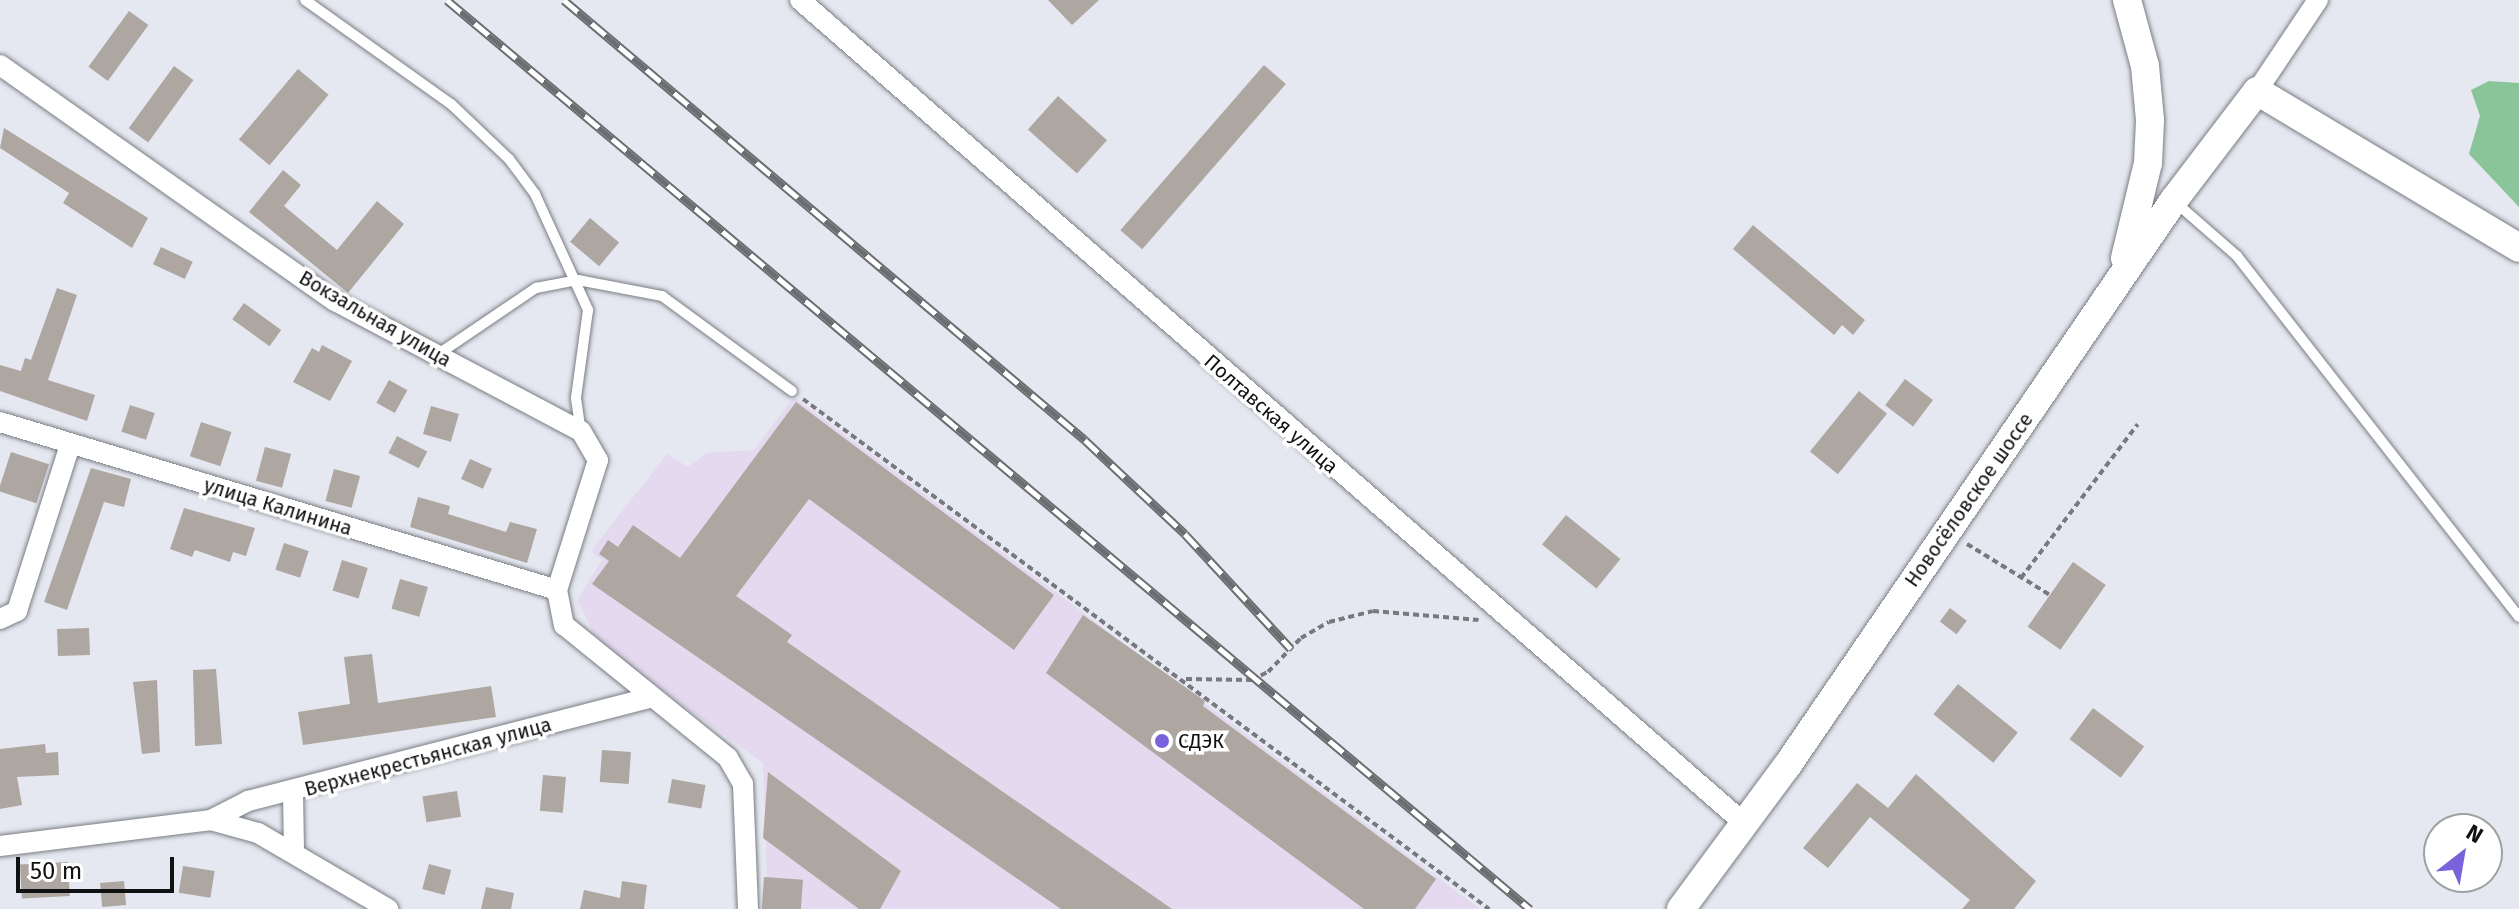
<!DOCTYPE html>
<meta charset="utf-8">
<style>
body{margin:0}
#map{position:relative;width:2519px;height:909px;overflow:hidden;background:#e5e8f0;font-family:"Fira Sans",sans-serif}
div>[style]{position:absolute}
.industrial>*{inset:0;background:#e4d9ee}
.green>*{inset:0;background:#89c599}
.building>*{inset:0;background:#aea6a1;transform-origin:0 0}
.path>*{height:4px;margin-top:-2px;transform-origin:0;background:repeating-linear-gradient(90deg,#78797e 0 6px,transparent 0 10px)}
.roads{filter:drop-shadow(0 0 2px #7a7d84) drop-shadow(0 0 2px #7a7d84)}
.service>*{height:10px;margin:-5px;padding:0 5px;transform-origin:5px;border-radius:5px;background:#fff}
.minor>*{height:20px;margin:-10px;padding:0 10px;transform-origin:10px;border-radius:10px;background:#fff}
.secondary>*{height:28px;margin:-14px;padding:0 14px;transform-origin:14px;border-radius:14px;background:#fff}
.rail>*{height:9px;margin-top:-4.5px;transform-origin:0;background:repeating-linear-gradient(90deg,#fff 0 18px,#6b6d71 0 36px);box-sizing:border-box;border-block:2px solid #6b6d71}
.dots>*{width:22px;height:22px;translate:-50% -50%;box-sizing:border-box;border:4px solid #fff;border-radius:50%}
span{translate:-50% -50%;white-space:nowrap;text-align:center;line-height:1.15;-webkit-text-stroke:7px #fff;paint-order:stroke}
.street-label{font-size:20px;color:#101113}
.poi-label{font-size:20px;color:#101113}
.left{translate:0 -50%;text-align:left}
.north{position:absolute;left:2423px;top:813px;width:80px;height:80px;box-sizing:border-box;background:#fff;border:2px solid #9fa0a1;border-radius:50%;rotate:31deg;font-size:22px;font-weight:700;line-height:32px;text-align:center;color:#101113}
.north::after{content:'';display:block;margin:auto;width:28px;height:36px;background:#7a62dd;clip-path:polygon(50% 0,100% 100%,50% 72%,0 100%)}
.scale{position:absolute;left:16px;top:857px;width:158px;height:36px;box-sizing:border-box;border:4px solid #101113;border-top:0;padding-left:10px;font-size:24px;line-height:28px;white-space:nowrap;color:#101113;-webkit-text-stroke:6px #fff;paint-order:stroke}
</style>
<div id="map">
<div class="industrial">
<i style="clip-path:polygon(794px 397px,1480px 909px,768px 909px,763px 763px,600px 645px,577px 600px,602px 560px,591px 551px,667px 454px,688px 467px,707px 453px,754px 450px)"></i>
</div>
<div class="green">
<i style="clip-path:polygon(2489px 81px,2519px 83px,2519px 207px,2469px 154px,2480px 116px,2471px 90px)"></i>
</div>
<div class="building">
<i style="clip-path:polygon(1048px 0,1099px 0,1072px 25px)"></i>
<i style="left:129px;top:11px;width:24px;height:69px;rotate:36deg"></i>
<i style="left:1264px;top:65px;width:29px;height:219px;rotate:41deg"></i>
<i style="left:174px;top:66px;width:24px;height:77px;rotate:36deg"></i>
<i style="left:298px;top:69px;width:40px;height:92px;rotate:40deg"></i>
<i style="left:1058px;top:96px;width:66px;height:45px;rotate:42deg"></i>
<i style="clip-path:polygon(4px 128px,148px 218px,132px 248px,63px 203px,69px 193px,0 148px)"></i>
<i style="clip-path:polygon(283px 170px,301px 185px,284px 206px,337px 250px,377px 201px,404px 224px,348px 293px,249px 212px)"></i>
<i style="left:590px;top:218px;width:38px;height:31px;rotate:40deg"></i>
<i style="clip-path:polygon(1753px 225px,1865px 320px,1853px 335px,1842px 325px,1834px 335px,1733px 249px)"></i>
<i style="left:161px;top:247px;width:35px;height:19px;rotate:25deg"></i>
<i style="clip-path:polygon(57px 288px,77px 295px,48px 380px,95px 395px,87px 421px,0 391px,0 365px,21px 371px,25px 358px,31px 360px)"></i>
<i style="left:244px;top:303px;width:46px;height:20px;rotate:36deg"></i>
<i style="clip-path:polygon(322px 345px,352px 361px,330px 401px,293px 382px,312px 348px,319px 352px)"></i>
<i style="left:1905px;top:379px;width:35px;height:33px;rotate:37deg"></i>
<i style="left:389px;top:380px;width:21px;height:26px;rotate:29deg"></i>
<i style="left:1859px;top:391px;width:36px;height:78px;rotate:39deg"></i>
<i style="clip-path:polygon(796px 402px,1054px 595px,1014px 650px,809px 499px,736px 596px,792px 635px,787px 642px,1172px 909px,1061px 909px,592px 584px,609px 561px,599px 554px,608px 540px,618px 547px,633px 525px,680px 558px)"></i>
<i style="left:130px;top:405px;width:26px;height:28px;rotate:18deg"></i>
<i style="left:431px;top:406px;width:29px;height:29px;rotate:16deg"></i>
<i style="left:201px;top:422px;width:32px;height:36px;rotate:18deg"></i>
<i style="left:397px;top:436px;width:34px;height:19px;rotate:27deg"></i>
<i style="left:265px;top:447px;width:27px;height:35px;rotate:15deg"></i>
<i style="left:11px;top:452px;width:40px;height:41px;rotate:18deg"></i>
<i style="left:470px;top:459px;width:24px;height:22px;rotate:24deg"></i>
<i style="clip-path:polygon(91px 468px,131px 479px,124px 507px,104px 502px,67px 610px,44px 602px)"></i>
<i style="left:334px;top:469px;width:27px;height:33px;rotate:15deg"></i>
<i style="clip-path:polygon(418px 497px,450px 506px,448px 514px,506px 532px,510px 522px,537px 529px,527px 563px,410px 527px)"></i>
<i style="clip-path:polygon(184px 508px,255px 528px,246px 556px,233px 552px,230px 562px,195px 550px,192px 557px,170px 549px)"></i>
<i style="left:1566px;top:515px;width:70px;height:38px;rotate:39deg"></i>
<i style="left:284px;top:543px;width:26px;height:28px;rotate:18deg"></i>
<i style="left:342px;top:560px;width:27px;height:32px;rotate:17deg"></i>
<i style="left:2073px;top:562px;width:40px;height:79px;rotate:35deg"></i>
<i style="left:400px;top:579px;width:29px;height:31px;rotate:16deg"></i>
<i style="left:1950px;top:608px;width:21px;height:17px;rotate:37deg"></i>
<i style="clip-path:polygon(1083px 615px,1205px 701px,1203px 706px,1436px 879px,1415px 909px,1364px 909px,1046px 673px)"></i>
<i style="left:89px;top:628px;width:27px;height:32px;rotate:88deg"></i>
<i style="clip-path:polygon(372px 654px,378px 703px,491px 686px,496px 717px,303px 745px,298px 712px,350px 704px,344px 657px)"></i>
<i style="clip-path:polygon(216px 669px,222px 744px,195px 746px,193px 670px)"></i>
<i style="clip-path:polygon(157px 680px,160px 752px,142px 754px,133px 682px)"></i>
<i style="left:1958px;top:684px;width:77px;height:39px;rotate:39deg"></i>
<i style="left:2093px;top:708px;width:64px;height:39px;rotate:37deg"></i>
<i style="clip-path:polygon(45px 744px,46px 753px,58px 752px,59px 775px,17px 777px,22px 805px,0 809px,0 749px)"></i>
<i style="left:602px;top:750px;width:29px;height:32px;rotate:4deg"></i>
<i style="clip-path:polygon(768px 772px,901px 871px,880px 909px,859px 909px,763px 838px)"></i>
<i style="clip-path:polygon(1916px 774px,2036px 881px,2014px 909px,1962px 909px,1970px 900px,1870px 817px,1828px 868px,1803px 848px,1857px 783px,1888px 808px)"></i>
<i style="left:543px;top:775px;width:23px;height:36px;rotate:5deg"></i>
<i style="left:672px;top:779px;width:34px;height:24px;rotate:10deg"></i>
<i style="left:457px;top:791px;width:26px;height:35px;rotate:81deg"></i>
<i style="left:68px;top:862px;width:34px;height:48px;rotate:87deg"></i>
<i style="left:429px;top:864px;width:23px;height:26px;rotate:15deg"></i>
<i style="left:183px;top:866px;width:32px;height:27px;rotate:9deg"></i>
<i style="left:764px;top:877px;width:39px;height:32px;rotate:4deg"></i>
<i style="left:124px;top:881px;width:24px;height:24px;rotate:85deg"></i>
<i style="clip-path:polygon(622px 881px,647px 885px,644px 909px,580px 909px,584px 890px,620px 898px)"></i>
<i style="clip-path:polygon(486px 887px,514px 893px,511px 909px,481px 909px)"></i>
</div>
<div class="path">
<i style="left:803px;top:399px;width:855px;rotate:36.63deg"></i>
<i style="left:1967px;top:544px;width:97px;rotate:31.6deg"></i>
<i style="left:2021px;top:578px;width:193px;rotate:-52.8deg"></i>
<i style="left:1186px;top:679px;width:66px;rotate:0.9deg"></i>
<i style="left:1252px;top:680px;width:18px;rotate:-27deg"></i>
<i style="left:1268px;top:672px;width:47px;rotate:-45.9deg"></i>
<i style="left:1301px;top:638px;width:32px;rotate:-30deg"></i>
<i style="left:1329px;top:622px;width:45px;rotate:-14deg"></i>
<i style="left:1373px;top:611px;width:106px;rotate:4.9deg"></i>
</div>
<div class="roads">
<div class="service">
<i style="left:305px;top:0;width:179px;rotate:35.5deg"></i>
<i style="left:451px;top:104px;width:80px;rotate:43.5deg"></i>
<i style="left:509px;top:159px;width:44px;rotate:53.4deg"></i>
<i style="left:535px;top:194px;width:128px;rotate:65.4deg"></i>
<i style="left:588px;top:310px;width:89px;rotate:97.8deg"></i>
<i style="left:576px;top:398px;width:30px;rotate:82deg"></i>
<i style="left:2174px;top:201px;width:84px;rotate:41.1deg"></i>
<i style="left:2237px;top:256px;width:458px;rotate:52deg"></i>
<i style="left:437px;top:355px;width:120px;rotate:-34.1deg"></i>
<i style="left:536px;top:288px;width:43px;rotate:-10.8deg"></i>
<i style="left:578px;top:280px;width:86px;rotate:10.8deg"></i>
<i style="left:662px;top:296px;width:161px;rotate:36.2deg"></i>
</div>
<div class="minor">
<i style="left:800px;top:0;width:1254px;rotate:41.09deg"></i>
<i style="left:0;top:65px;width:410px;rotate:35.2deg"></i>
<i style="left:335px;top:301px;width:278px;rotate:27.9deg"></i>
<i style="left:581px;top:431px;width:34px;rotate:60deg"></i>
<i style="left:598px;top:460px;width:136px;rotate:107.5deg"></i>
<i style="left:557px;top:590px;width:36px;rotate:79deg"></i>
<i style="left:564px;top:625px;width:211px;rotate:39deg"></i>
<i style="left:728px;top:758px;width:30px;rotate:60deg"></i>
<i style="left:743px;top:784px;width:125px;rotate:87.7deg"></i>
<i style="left:2257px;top:91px;width:110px;rotate:-56.2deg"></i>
<i style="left:0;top:422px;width:582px;rotate:16.78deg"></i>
<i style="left:0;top:619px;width:19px;rotate:-25deg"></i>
<i style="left:17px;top:611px;width:174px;rotate:-72.3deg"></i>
<i style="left:293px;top:793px;width:59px;rotate:89deg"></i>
<i style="left:211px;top:820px;width:42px;rotate:-27.2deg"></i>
<i style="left:248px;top:801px;width:413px;rotate:-14.4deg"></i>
<i style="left:0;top:846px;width:213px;rotate:-7deg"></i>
<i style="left:211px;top:820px;width:49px;rotate:15.5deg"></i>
<i style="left:258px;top:833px;width:151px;rotate:30.3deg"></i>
</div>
<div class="secondary">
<i style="left:2125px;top:258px;width:98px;rotate:-76.4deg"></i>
<i style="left:2148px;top:163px;width:43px;rotate:-87.3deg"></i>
<i style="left:2150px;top:120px;width:54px;rotate:-95.3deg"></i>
<i style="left:2145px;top:66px;width:68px;rotate:-105.3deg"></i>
<i style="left:1681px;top:909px;width:178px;rotate:-53.5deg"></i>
<i style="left:1787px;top:766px;width:686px;rotate:-55.64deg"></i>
<i style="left:2174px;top:200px;width:137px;rotate:-52.7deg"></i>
<i style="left:2257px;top:91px;width:305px;rotate:30.9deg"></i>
</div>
</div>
<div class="rail">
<i style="left:447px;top:0;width:1414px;rotate:40.01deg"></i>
<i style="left:564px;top:0;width:682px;rotate:40.18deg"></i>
<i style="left:1085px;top:440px;width:137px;rotate:43.2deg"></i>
<i style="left:1185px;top:534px;width:156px;rotate:47.3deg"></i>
</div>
<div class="dots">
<i style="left:1162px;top:741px;background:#7a62dd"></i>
</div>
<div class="street-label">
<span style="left:375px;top:319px;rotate:30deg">Вокзальная улица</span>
<span style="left:1271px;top:414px;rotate:41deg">Полтавская улица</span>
<span style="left:1969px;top:500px;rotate:-55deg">Новосёловское шоссе</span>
<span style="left:278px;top:507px;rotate:17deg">улица Калинина</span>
<span style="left:428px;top:757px;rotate:-15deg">Верхнекрестьянская улица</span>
</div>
<div class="poi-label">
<span class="left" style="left:1178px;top:741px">СДЭК</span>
</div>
<div class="north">N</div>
<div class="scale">50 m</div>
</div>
